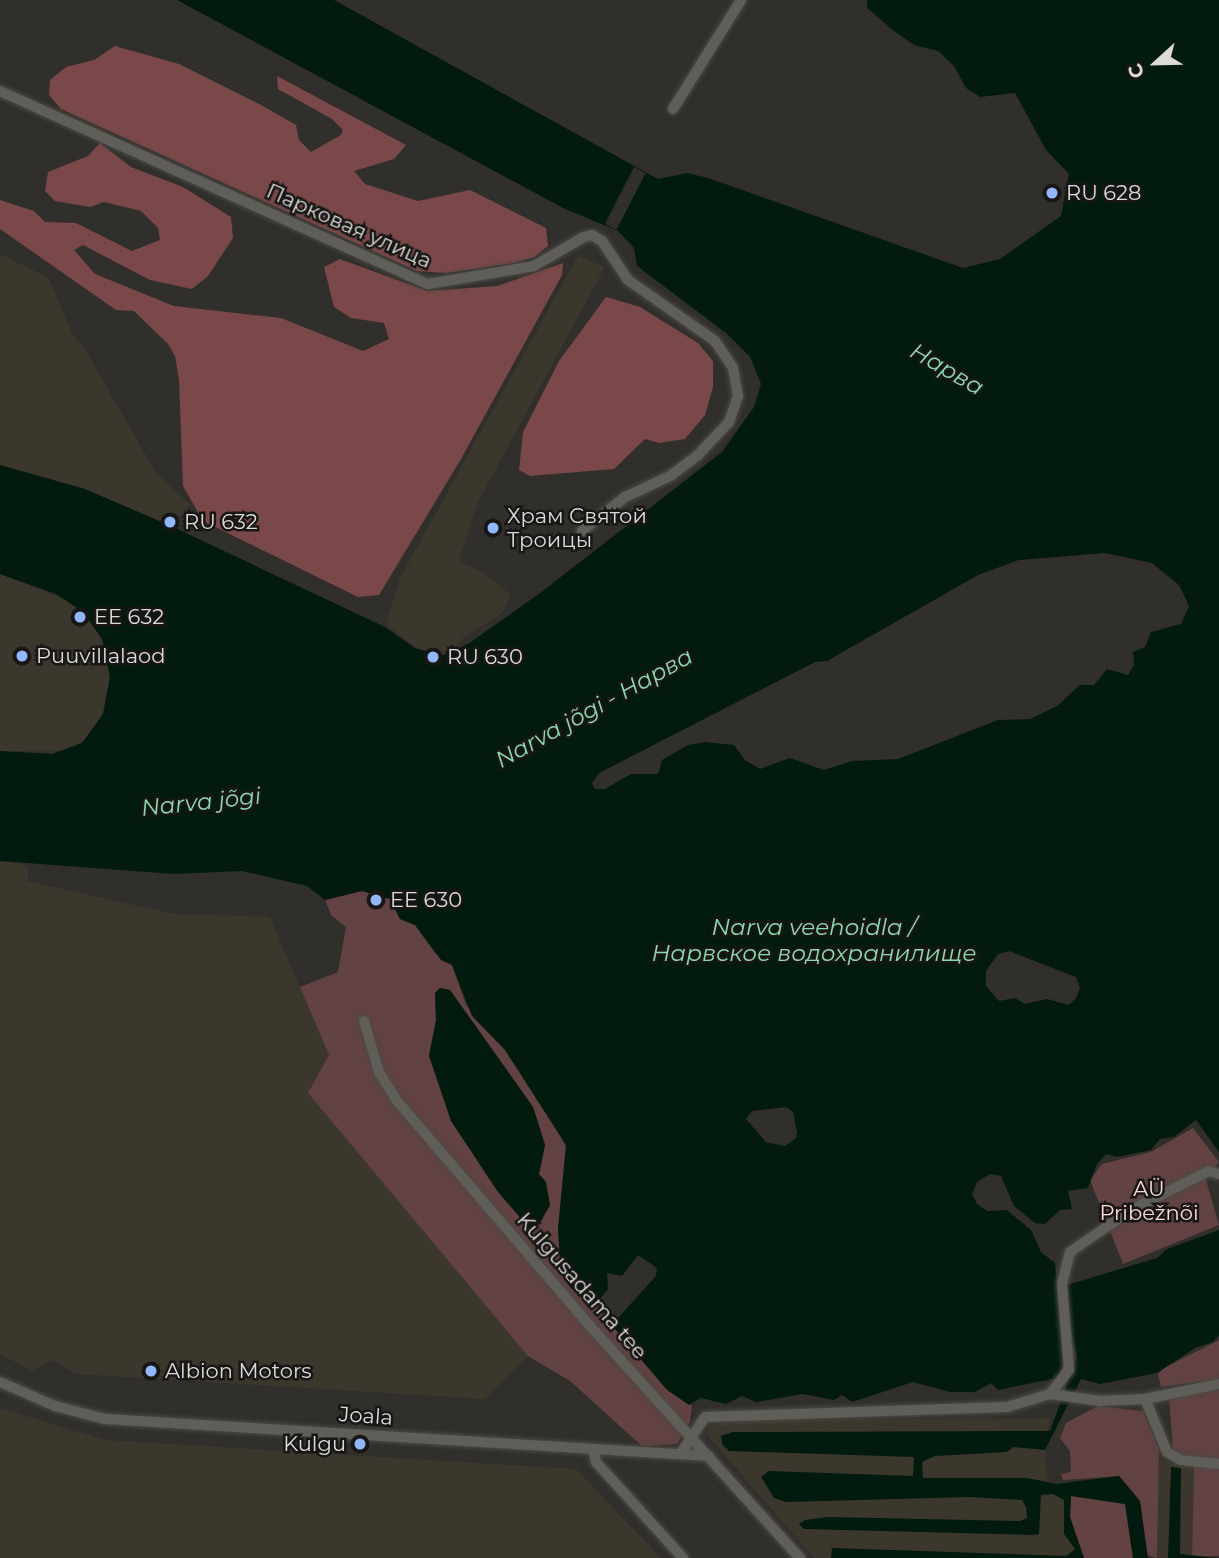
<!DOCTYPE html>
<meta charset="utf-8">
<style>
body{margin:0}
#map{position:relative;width:1219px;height:1558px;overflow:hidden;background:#312f2b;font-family:Montserrat,sans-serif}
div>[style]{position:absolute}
.built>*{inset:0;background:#3b372d}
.green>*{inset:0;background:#624242}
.forest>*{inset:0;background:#7a4848}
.water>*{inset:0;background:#021b0e}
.pier>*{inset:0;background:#312f2b;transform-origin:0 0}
.roads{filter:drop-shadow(0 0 2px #4c4a46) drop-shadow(0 0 2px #4c4a46)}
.minor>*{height:10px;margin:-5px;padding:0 5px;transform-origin:5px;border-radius:5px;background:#605e59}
.dots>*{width:19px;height:19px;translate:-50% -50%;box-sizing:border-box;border:4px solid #181715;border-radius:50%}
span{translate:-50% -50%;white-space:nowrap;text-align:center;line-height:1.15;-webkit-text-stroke:5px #181715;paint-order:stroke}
.poi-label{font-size:21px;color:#dcdbd8}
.left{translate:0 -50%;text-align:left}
.right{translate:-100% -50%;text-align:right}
.street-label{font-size:21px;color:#dcdbd8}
.park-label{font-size:21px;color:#fdd9d8}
.water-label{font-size:23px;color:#8bd9ac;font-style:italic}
.north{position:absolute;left:1121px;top:28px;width:70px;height:70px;-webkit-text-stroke:5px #181715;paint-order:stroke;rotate:248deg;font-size:19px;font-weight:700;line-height:28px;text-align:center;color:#dcdbd8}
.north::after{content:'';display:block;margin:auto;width:24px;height:32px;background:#dcdbd8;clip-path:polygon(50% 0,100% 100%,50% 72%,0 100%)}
</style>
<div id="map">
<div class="built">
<i style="clip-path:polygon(0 254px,49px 278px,72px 334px,84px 347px,154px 470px,190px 505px,171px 526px,85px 489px,0 465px)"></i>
<i style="clip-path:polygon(578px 256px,605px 267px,477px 504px,459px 561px,484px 573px,511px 595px,502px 613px,463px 638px,453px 651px,441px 654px,417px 649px,386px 624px,400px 578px)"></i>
<i style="clip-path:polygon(0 574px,69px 601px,89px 618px,105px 646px,110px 677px,103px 714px,92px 734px,68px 751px,0 751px)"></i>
<i style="clip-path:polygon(0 861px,23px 864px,29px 870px,27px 881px,174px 914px,270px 917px,329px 1055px,328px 1063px,446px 1255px,528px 1356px,485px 1399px,77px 1374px,51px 1360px,32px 1371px,0 1354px)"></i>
<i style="clip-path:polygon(0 1408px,105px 1440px,576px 1469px,661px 1558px,0 1558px)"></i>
<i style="clip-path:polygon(1050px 1418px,1045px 1450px,1047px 1481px,1057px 1484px,1112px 1479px,1148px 1558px,814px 1558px,707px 1435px,707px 1427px,732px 1420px)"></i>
<i style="clip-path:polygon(1159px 1460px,1194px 1468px,1192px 1556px,1219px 1558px,1157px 1558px)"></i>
</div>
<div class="green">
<i style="clip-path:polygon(evenodd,362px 891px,390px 899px,400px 919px,415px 925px,435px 953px,452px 965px,466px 1005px,505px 1050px,556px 1126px,567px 1150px,558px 1232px,561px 1274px,571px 1288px,595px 1305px,669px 1391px,692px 1405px,690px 1421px,677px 1444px,642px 1446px,570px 1381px,528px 1356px,308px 1093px,329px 1055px,300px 987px,338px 972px,346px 927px,331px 915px,325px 900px,362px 891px,440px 988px,450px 990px,533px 1107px,545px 1145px,539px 1174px,550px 1205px,540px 1224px,528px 1227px,488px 1177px,429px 1056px,436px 1020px,435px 993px,440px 988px)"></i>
<i style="clip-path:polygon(1193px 1128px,1219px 1162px,1206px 1180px,1219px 1225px,1123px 1264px,1090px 1180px,1102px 1164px,1151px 1152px)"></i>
<i style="clip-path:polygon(1219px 1340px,1219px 1379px,1161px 1387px,1158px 1374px,1164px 1368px)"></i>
<i style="clip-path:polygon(1219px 1390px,1219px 1556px,1192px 1557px,1194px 1468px,1187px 1456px,1173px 1452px,1169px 1396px)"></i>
<i style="clip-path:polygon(1098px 1406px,1143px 1411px,1159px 1449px,1157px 1558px,1147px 1555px,1140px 1501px,1119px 1476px,1063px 1480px,1061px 1474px,1071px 1472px,1070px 1451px,1060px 1438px,1066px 1423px)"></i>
<i style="clip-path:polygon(1071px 1496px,1125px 1504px,1133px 1558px,1084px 1558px,1070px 1517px)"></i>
</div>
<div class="forest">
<i style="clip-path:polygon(115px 46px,179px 64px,263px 106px,296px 125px,299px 140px,311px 152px,341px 135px,343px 130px,332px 119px,278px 89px,277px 76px,406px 145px,394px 159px,354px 171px,365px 184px,418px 201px,470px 190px,546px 228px,548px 246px,534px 257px,514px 263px,446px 273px,417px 271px,61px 109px,49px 95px,50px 80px,66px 67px,94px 60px)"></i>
<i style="clip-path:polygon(100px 143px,131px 167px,183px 187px,231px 217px,233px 238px,208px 276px,192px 289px,150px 280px,83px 245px,74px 250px,95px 274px,174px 306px,281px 318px,363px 351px,389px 339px,384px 323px,351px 318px,334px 307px,324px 267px,340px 259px,427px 291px,497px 286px,563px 263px,562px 275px,461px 459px,379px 595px,358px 597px,203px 521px,183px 486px,179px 380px,175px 356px,168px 344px,134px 311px,116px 310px,0 229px,0 200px,34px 211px,45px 222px,76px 223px,132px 251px,160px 240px,158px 228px,141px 211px,104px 202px,90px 207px,55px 201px,45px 191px,48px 172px,88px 156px)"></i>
<i style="clip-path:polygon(606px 297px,640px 307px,698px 343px,713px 361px,713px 387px,705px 415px,685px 439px,659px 443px,645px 439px,614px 469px,530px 476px,519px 470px,523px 432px,559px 361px)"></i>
</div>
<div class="water">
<i style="clip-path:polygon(evenodd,177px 0,334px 0,658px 179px,687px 173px,708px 178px,963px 268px,1000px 259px,1061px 216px,1069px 174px,1046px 150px,1015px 93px,980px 97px,966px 88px,954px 66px,938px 51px,914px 45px,894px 31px,867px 8px,867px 0,1219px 0,1219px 1152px,1196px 1120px,1174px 1137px,1160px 1139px,1151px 1150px,1117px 1157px,1106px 1154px,1097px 1164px,1088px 1188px,1068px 1191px,1072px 1209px,1060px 1210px,1045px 1224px,1035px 1223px,1014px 1206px,1001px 1176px,990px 1174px,977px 1182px,972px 1194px,977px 1204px,987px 1211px,1007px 1210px,1031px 1230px,1041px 1252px,1055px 1263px,1065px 1360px,1057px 1378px,998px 1390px,991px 1383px,975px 1392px,950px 1392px,913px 1382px,852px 1402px,842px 1395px,834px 1400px,803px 1394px,756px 1402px,742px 1396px,726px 1404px,701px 1398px,689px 1405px,667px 1390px,615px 1329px,617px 1319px,656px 1276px,657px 1268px,638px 1255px,622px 1276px,607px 1273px,608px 1289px,595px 1305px,571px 1288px,561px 1274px,558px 1228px,566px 1145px,505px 1050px,472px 1016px,452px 965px,441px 960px,415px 925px,400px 919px,390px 899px,362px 891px,325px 900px,307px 886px,242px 871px,173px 874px,0 861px,0 751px,52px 754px,82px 743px,103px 714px,110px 677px,102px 639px,83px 612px,56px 594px,0 574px,0 465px,85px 489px,171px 526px,385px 627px,415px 648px,441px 656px,468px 644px,540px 593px,722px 452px,754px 407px,761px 384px,750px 357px,726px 333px,637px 266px,634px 248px,618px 231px,563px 208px,177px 0,1105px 553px,1152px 563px,1179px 585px,1189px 606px,1181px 624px,1151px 632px,1145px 647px,1133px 652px,1134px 665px,1128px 675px,1107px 669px,1094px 685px,1080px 685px,1057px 706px,1030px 719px,998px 720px,898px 759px,852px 761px,824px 770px,790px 758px,760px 769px,745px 760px,734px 745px,705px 742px,688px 745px,662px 760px,658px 774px,631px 774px,605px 789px,595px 789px,592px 783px,599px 773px,815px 662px,827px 661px,978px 575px,1019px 560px,1105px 553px,177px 0,1009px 951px,1076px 977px,1080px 988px,1076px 998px,1069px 1005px,1047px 999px,1025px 1004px,1015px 998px,999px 1001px,986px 986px,986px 971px,998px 954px,1009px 951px,177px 0,786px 1107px,793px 1112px,797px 1132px,796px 1138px,785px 1146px,766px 1142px,746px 1119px,752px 1111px,786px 1107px)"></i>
<i style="clip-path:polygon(440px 988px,450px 990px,533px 1107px,545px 1145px,539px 1174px,546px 1182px,550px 1205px,537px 1227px,529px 1228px,498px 1192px,451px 1121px,429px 1056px,436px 1020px,435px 993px)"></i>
<i style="clip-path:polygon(1219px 1230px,1219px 1335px,1213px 1342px,1195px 1348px,1157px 1373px,1100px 1384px,1081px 1379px,1045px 1450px,1013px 1447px,1007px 1452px,935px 1456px,922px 1462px,923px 1478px,1027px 1478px,1057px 1484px,1119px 1476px,1140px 1501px,1148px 1558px,1133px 1558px,1125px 1504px,1071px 1496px,1070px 1517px,1084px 1558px,831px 1558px,832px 1548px,1066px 1556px,1075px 1549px,1064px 1534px,1064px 1500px,1053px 1494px,1041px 1495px,1039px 1534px,1035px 1535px,804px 1529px,799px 1524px,805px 1520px,828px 1517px,1020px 1521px,1027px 1518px,1026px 1507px,1022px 1500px,969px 1497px,786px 1502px,774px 1498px,761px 1477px,769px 1471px,913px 1476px,914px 1457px,729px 1451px,722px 1444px,721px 1436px,733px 1432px,1050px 1431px,1077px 1357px,1067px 1313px,1067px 1285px,1157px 1258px,1167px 1249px)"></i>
<i style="clip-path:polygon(1171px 1467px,1181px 1468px,1180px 1554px,1219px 1558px,1168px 1558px)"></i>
</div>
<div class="pier">
<i style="left:634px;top:167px;width:13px;height:64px;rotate:27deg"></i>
</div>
<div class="roads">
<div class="minor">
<i style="left:0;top:91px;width:470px;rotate:24.3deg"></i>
<i style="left:428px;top:284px;width:108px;rotate:-9.6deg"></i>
<i style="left:534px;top:266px;width:58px;rotate:-30.1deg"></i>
<i style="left:584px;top:237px;width:8px;rotate:-14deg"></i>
<i style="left:592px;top:235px;width:12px;rotate:31deg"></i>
<i style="left:602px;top:241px;width:47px;rotate:56.3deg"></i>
<i style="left:628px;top:280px;width:106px;rotate:35deg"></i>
<i style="left:715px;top:341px;width:32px;rotate:56deg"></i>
<i style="left:733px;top:368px;width:28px;rotate:80deg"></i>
<i style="left:738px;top:396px;width:28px;rotate:109deg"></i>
<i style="left:729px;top:422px;width:45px;rotate:133.2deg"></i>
<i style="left:698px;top:455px;width:35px;rotate:143deg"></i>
<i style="left:670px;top:476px;width:50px;rotate:155deg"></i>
<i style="left:625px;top:497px;width:55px;rotate:141.7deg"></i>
<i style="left:673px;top:109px;width:128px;rotate:-58deg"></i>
<i style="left:364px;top:1021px;width:53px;rotate:73.6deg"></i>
<i style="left:379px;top:1072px;width:36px;rotate:58deg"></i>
<i style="left:398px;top:1102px;width:296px;rotate:49.4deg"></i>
<i style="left:591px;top:1327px;width:312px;rotate:47.9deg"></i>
<i style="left:0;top:1382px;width:60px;rotate:23.6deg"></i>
<i style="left:55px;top:1406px;width:52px;rotate:14.6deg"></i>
<i style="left:105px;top:1419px;width:605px;rotate:3.51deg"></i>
<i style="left:1050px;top:1394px;width:31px;rotate:-52deg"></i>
<i style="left:1069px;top:1370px;width:86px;rotate:-94.7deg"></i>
<i style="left:1062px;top:1284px;width:33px;rotate:-76deg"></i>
<i style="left:1070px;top:1252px;width:74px;rotate:-34.5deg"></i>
<i style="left:1131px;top:1210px;width:87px;rotate:-26.6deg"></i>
<i style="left:1209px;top:1171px;width:10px;rotate:17deg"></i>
<i style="left:1145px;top:1399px;width:57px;rotate:67.5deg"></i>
<i style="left:1167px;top:1452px;width:16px;rotate:30deg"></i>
<i style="left:1181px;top:1460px;width:38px;rotate:6deg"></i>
<i style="left:593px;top:1449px;width:13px;rotate:77deg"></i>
<i style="left:596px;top:1462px;width:130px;rotate:47.8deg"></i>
<i style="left:681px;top:1453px;width:43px;rotate:-56.3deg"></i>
<i style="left:705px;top:1417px;width:302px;rotate:-1.9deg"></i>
<i style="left:1007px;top:1407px;width:45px;rotate:-16.8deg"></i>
<i style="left:1050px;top:1394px;width:51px;rotate:7.8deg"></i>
<i style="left:1101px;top:1401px;width:44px;rotate:-2.6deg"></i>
<i style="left:1145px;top:1399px;width:76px;rotate:-11.5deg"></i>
</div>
</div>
<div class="dots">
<i style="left:1052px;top:193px;background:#92b7fd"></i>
<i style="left:170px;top:522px;background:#92b7fd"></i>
<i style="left:493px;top:528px;background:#92b7fd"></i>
<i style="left:80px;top:617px;background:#92b7fd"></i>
<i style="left:22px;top:656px;background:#92b7fd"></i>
<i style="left:433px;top:657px;background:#92b7fd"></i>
<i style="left:376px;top:900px;background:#92b7fd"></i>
<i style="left:151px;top:1371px;background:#92b7fd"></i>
<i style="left:360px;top:1444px;background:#92b7fd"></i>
</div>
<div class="poi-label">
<span class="left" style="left:1066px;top:193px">RU 628</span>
<span class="left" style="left:507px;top:528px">Храм Святой<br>Троицы</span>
<span class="left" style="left:184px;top:522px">RU 632</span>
<span class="left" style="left:94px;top:617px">EE 632</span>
<span class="left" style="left:36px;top:656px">Puuvillalaod</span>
<span class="left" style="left:447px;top:657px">RU 630</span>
<span class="left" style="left:390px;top:900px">EE 630</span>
<span class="left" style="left:165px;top:1371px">Albion Motors</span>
<span class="right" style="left:346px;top:1444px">Kulgu</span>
</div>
<div class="street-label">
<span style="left:349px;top:226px;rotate:24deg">Парковая улица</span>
<span style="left:582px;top:1286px;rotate:49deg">Kulgusadama tee</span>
<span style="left:366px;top:1416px;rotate:4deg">Joala</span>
</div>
<div class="park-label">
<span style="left:1149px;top:1201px">AÜ<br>Pribežnõi</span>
</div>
<div class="water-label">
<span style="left:947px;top:369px;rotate:30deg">Нарва</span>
<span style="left:594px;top:708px;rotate:-29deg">Narva jõgi - Нарва</span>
<span style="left:201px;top:802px;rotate:-6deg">Narva jõgi</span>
<span style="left:814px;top:940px">Narva veehoidla /<br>Нарвское водохранилище</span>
</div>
<div class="north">С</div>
</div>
